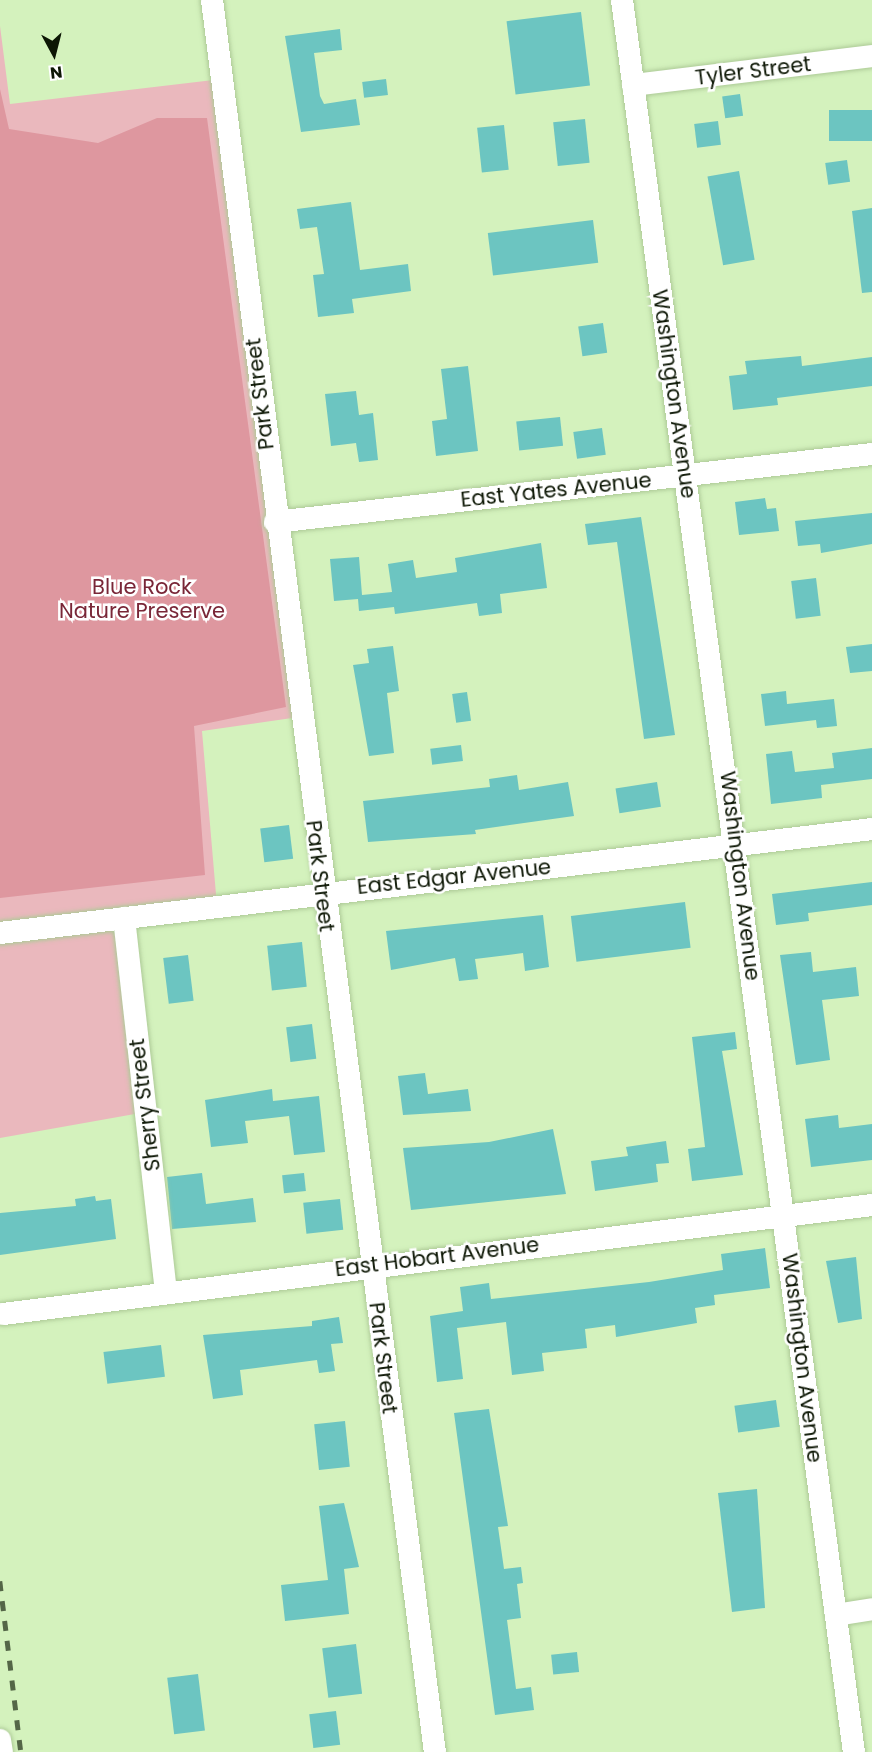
<!DOCTYPE html>
<style>
body{margin:0}
#map{position:relative;width:872px;height:1752px;overflow:hidden;background:#d4f2bd;font-family:Poppins,sans-serif}
div>[style]{position:absolute}
.green>*{inset:0;background:#eab8bd}
.forest>*{inset:0;background:#de979f}
.building>*{inset:0;background:#6cc5c1;transform-origin:0 0}
.roads{filter:drop-shadow(0 0 2px #adca97) drop-shadow(0 0 2px #adca97)}
.minor>*{height:22px;margin:-11px;padding:0 11px;transform-origin:11px;border-radius:11px;background:#fff}
.rail>*{height:4.5px;margin-top:-2.25px;transform-origin:0;background:repeating-linear-gradient(90deg,#546647 0 10px,transparent 0 20px)}
span{translate:-50% -50%;white-space:nowrap;text-align:center;line-height:1.15;-webkit-text-stroke:5px #fff;paint-order:stroke}
.street-label{font-size:21px;color:#0d1705}
.park-label{font-size:21px;color:#792637}
.north{position:absolute;left:24px;top:24px;width:60px;height:60px;-webkit-text-stroke:4px #fff;paint-order:stroke;rotate:173deg;font-size:16px;font-weight:700;line-height:24px;text-align:center;color:#0d1705}
.north::after{content:'';display:block;margin:auto;width:21px;height:27px;background:#0d1705;clip-path:polygon(50% 0,100% 100%,50% 72%,0 100%)}
</style>
<div id="map">
<div class="green">
<i style="clip-path:polygon(0 26px,10px 104px,222px 79px,299px 717px,202px 731px,217px 906px,124px 918px,146px 1112px,0 1138px)"></i>
</div>
<div class="forest">
<i style="clip-path:polygon(0 89px,9px 129px,98px 143px,157px 118px,207px 118px,286px 707px,194px 726px,205px 875px,0 898px)"></i>
</div>
<div class="building">
<i style="left:581px;top:12px;width:74px;height:75px;rotate:83deg"></i>
<i style="clip-path:polygon(340px 29px,342px 50px,314px 53px,320px 96px,324px 104px,356px 99px,360px 125px,301px 132px,285px 36px)"></i>
<i style="left:386px;top:79px;width:16px;height:24px;rotate:83deg"></i>
<i style="left:740px;top:94px;width:22px;height:18px;rotate:82deg"></i>
<i style="left:872px;top:110px;width:31px;height:43px;rotate:90deg"></i>
<i style="left:585px;top:119px;width:44px;height:32px;rotate:84deg"></i>
<i style="left:718px;top:121px;width:24px;height:24px;rotate:83deg"></i>
<i style="left:504px;top:125px;width:45px;height:27px;rotate:84deg"></i>
<i style="left:847px;top:160px;width:22px;height:22px;rotate:82deg"></i>
<i style="left:739px;top:171px;width:90px;height:32px;rotate:80deg"></i>
<i style="clip-path:polygon(351px 202px,360px 270px,408px 264px,411px 291px,352px 299px,354px 313px,318px 317px,313px 275px,324px 274px,317px 227px,300px 229px,297px 209px)"></i>
<i style="clip-path:polygon(872px 208px,872px 292px,862px 293px,852px 211px)"></i>
<i style="left:593px;top:220px;width:43px;height:106px;rotate:83deg"></i>
<i style="left:603px;top:323px;width:30px;height:25px;rotate:82deg"></i>
<i style="clip-path:polygon(801px 356px,802px 366px,872px 357px,872px 386px,777px 398px,778px 405px,733px 410px,729px 376px,747px 374px,745px 361px)"></i>
<i style="clip-path:polygon(468px 366px,478px 451px,436px 456px,432px 421px,447px 419px,441px 369px)"></i>
<i style="clip-path:polygon(356px 391px,359px 415px,373px 413px,378px 460px,359px 462px,356px 443px,331px 446px,325px 394px)"></i>
<i style="left:560px;top:417px;width:29px;height:44px;rotate:84deg"></i>
<i style="left:602px;top:428px;width:27px;height:29px;rotate:82deg"></i>
<i style="clip-path:polygon(765px 498px,767px 509px,776px 508px,779px 531px,739px 535px,735px 502px)"></i>
<i style="clip-path:polygon(872px 513px,872px 544px,821px 553px,820px 544px,798px 546px,795px 521px)"></i>
<i style="clip-path:polygon(641px 517px,675px 735px,644px 739px,617px 542px,588px 545px,585px 524px)"></i>
<i style="clip-path:polygon(541px 543px,547px 588px,500px 594px,502px 613px,479px 616px,477px 603px,395px 614px,394px 607px,359px 611px,358px 599px,334px 601px,330px 559px,359px 557px,362px 595px,392px 592px,388px 564px,413px 560px,416px 578px,457px 572px,455px 558px)"></i>
<i style="left:816px;top:578px;width:38px;height:25px;rotate:83deg"></i>
<i style="clip-path:polygon(872px 644px,872px 671px,850px 673px,846px 647px)"></i>
<i style="clip-path:polygon(393px 646px,399px 691px,387px 693px,394px 753px,369px 756px,353px 665px,369px 663px,367px 649px)"></i>
<i style="clip-path:polygon(786px 691px,787px 704px,834px 699px,837px 726px,817px 728px,816px 720px,765px 726px,761px 694px)"></i>
<i style="left:467px;top:692px;width:29px;height:15px;rotate:82deg"></i>
<i style="left:461px;top:745px;width:16px;height:31px;rotate:83deg"></i>
<i style="clip-path:polygon(872px 748px,872px 779px,821px 785px,822px 798px,771px 804px,766px 754px,792px 751px,795px 772px,834px 768px,832px 753px)"></i>
<i style="clip-path:polygon(517px 775px,519px 790px,568px 782px,574px 816px,475px 830px,476px 834px,368px 842px,363px 801px,490px 787px,489px 779px)"></i>
<i style="left:657px;top:782px;width:25px;height:42px;rotate:81deg"></i>
<i style="left:289px;top:825px;width:34px;height:29px;rotate:83deg"></i>
<i style="clip-path:polygon(872px 882px,872px 905px,808px 913px,809px 921px,776px 925px,772px 894px)"></i>
<i style="left:685px;top:902px;width:46px;height:115px;rotate:83deg"></i>
<i style="clip-path:polygon(543px 915px,549px 967px,525px 971px,523px 953px,475px 959px,478px 979px,459px 981px,455px 958px,391px 970px,386px 931px)"></i>
<i style="left:302px;top:942px;width:45px;height:35px;rotate:84deg"></i>
<i style="clip-path:polygon(811px 952px,813px 972px,856px 967px,859px 996px,822px 1000px,830px 1060px,796px 1065px,780px 955px)"></i>
<i style="left:188px;top:955px;width:46px;height:25px;rotate:83deg"></i>
<i style="left:312px;top:1024px;width:35px;height:26px;rotate:83deg"></i>
<i style="clip-path:polygon(735px 1032px,737px 1049px,722px 1051px,743px 1175px,692px 1181px,688px 1149px,705px 1147px,692px 1037px)"></i>
<i style="clip-path:polygon(425px 1073px,428px 1094px,468px 1089px,471px 1111px,403px 1115px,398px 1076px)"></i>
<i style="clip-path:polygon(272px 1089px,273px 1101px,319px 1096px,325px 1152px,294px 1155px,289px 1116px,245px 1121px,248px 1143px,211px 1147px,205px 1100px)"></i>
<i style="clip-path:polygon(838px 1115px,839px 1128px,872px 1124px,872px 1160px,811px 1167px,805px 1119px)"></i>
<i style="clip-path:polygon(553px 1129px,566px 1194px,411px 1210px,403px 1148px,489px 1142px)"></i>
<i style="clip-path:polygon(666px 1141px,669px 1163px,656px 1164px,658px 1182px,595px 1191px,591px 1161px,628px 1156px,626px 1147px)"></i>
<i style="clip-path:polygon(202px 1173px,206px 1204px,253px 1198px,256px 1222px,172px 1229px,167px 1177px)"></i>
<i style="left:304px;top:1173px;width:18px;height:22px;rotate:84deg"></i>
<i style="clip-path:polygon(95px 1196px,96px 1201px,111px 1199px,116px 1239px,0 1255px,0 1213px,76px 1206px,75px 1199px)"></i>
<i style="left:340px;top:1199px;width:31px;height:37px;rotate:84deg"></i>
<i style="clip-path:polygon(765px 1248px,770px 1288px,714px 1295px,715px 1305px,695px 1308px,697px 1323px,616px 1337px,615px 1325px,585px 1329px,587px 1348px,542px 1353px,544px 1371px,512px 1375px,506px 1322px,457px 1328px,463px 1379px,437px 1382px,430px 1316px,463px 1311px,460px 1287px,489px 1283px,491px 1299px,649px 1282px,723px 1270px,721px 1254px)"></i>
<i style="clip-path:polygon(856px 1257px,862px 1319px,838px 1323px,826px 1261px)"></i>
<i style="clip-path:polygon(339px 1317px,343px 1343px,331px 1344px,335px 1371px,319px 1373px,317px 1360px,240px 1370px,243px 1395px,213px 1399px,203px 1335px,312px 1326px,312px 1321px)"></i>
<i style="left:161px;top:1345px;width:32px;height:58px;rotate:83deg"></i>
<i style="left:776px;top:1400px;width:27px;height:42px;rotate:82deg"></i>
<i style="clip-path:polygon(489px 1409px,508px 1526px,498px 1527px,504px 1569px,521px 1567px,523px 1583px,517px 1584px,521px 1618px,507px 1620px,516px 1689px,531px 1687px,534px 1710px,495px 1715px,454px 1413px)"></i>
<i style="left:345px;top:1421px;width:46px;height:31px;rotate:84deg"></i>
<i style="clip-path:polygon(757px 1489px,765px 1608px,732px 1612px,718px 1493px)"></i>
<i style="clip-path:polygon(344px 1503px,359px 1567px,344px 1569px,349px 1614px,285px 1621px,281px 1585px,328px 1580px,319px 1506px)"></i>
<i style="left:356px;top:1644px;width:50px;height:34px;rotate:83deg"></i>
<i style="left:577px;top:1652px;width:20px;height:26px;rotate:84deg"></i>
<i style="left:198px;top:1674px;width:57px;height:31px;rotate:83deg"></i>
<i style="left:336px;top:1711px;width:34px;height:27px;rotate:83deg"></i>
</div>
<div class="roads">
<div class="minor">
<i style="left:212px;top:0;width:1766px;rotate:82.75deg"></i>
<i style="left:622px;top:0;width:1767px;rotate:82.46deg"></i>
<i style="left:633px;top:85px;width:241px;rotate:-6.9deg"></i>
<i style="left:275px;top:522px;width:601px;rotate:-6.5deg"></i>
<i style="left:124px;top:918px;width:376px;rotate:83.6deg"></i>
<i style="left:0;top:933px;width:878px;rotate:-6.8deg"></i>
<i style="left:3px;top:1314px;width:876px;rotate:-7.15deg"></i>
<i style="left:836px;top:1615px;width:36px;rotate:-9deg"></i>
<i style="left:0;top:1740px;width:12px;rotate:81deg"></i>
</div>
</div>
<div class="rail">
<i style="left:0;top:1581px;width:172px;rotate:83deg"></i>
</div>
<div class="street-label">
<span style="left:753px;top:71px;rotate:-7deg">Tyler Street</span>
<span style="left:260px;top:394px;rotate:-97deg">Park Street</span>
<span style="left:674px;top:394px;rotate:82deg">Washington Avenue</span>
<span style="left:556px;top:490px;rotate:-6deg">East Yates Avenue</span>
<span style="left:320px;top:876px;rotate:83deg">Park Street</span>
<span style="left:740px;top:876px;rotate:83deg">Washington Avenue</span>
<span style="left:454px;top:877px;rotate:-6deg">East Edgar Avenue</span>
<span style="left:145px;top:1105px;rotate:-97deg">Sherry Street</span>
<span style="left:437px;top:1257px;rotate:-7deg">East Hobart Avenue</span>
<span style="left:383px;top:1358px;rotate:83deg">Park Street</span>
<span style="left:802px;top:1358px;rotate:83deg">Washington Avenue</span>
</div>
<div class="park-label">
<span style="left:142px;top:599px">Blue Rock<br>Nature Preserve</span>
</div>
<div class="north">N</div>
</div>
